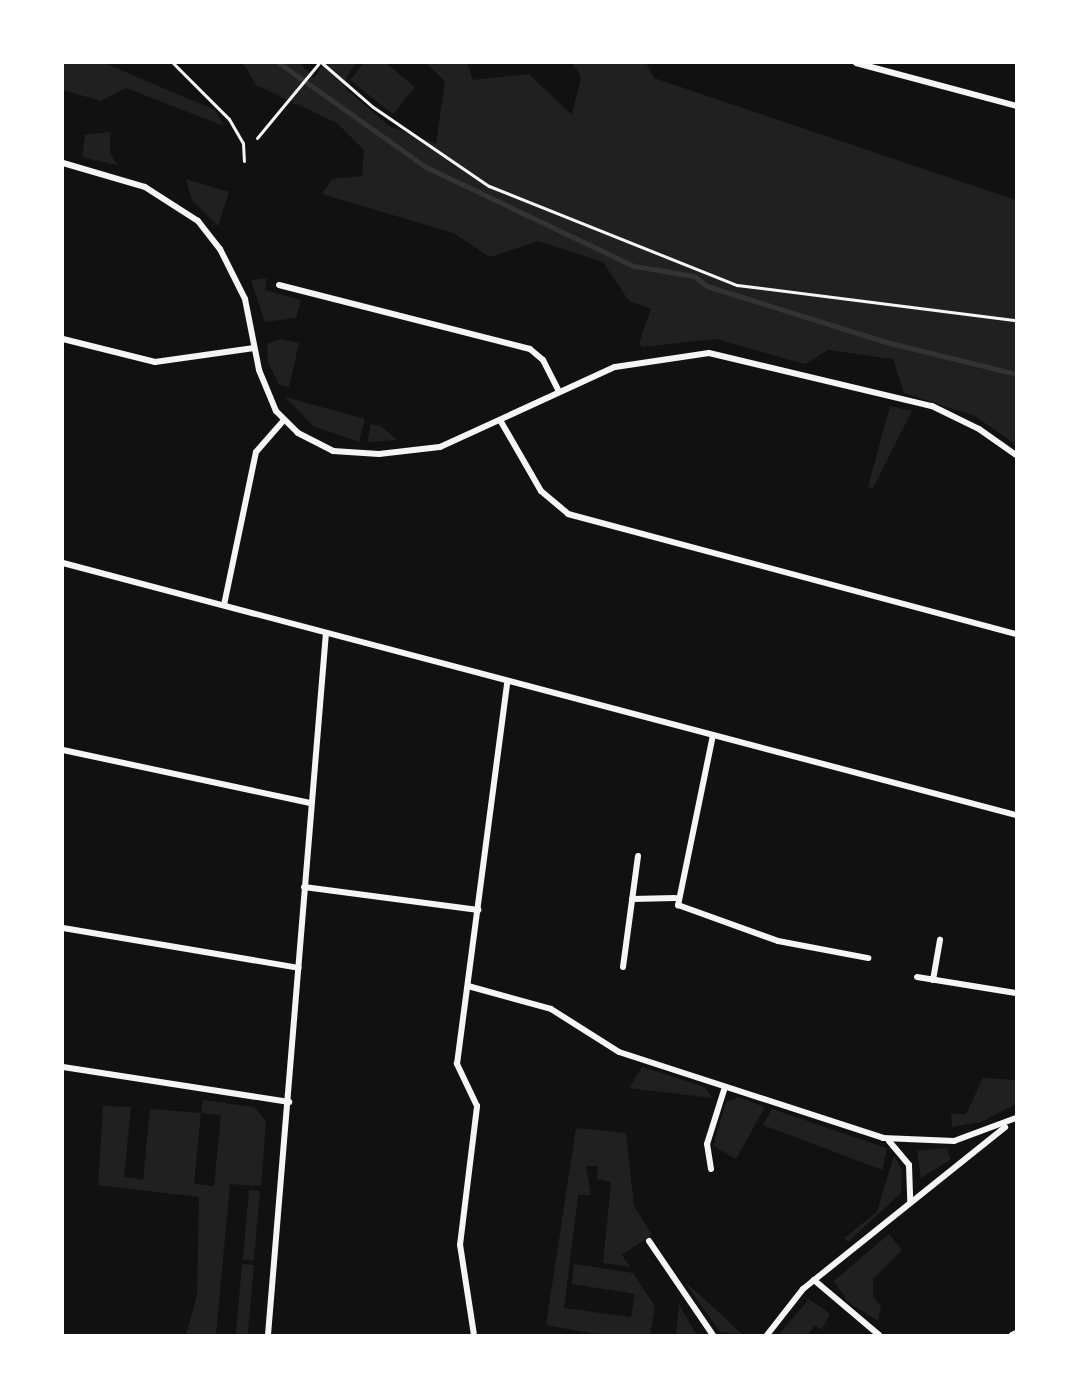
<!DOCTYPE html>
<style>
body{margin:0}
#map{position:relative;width:1079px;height:1398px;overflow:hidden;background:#111;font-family:"Roboto Condensed",sans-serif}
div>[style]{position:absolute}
.green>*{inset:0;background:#202020;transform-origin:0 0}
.stream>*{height:5px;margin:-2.5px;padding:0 2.5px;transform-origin:2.5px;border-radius:2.5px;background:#333}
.path>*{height:3px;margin:-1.5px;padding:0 1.5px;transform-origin:1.5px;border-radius:1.5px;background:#f5f5f5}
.minor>*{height:6px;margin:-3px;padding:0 3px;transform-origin:3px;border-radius:3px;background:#f5f5f5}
span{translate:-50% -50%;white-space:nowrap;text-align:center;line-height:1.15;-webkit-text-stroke:5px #fff;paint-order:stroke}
.frame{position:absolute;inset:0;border:64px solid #fff;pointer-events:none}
</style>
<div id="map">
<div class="green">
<i style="clip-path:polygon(63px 63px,104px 63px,215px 110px,224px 126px,126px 88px,101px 101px,63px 90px)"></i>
<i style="clip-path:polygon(243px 63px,300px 63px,314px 78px,324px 63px,356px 63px,346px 78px,346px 89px,389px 126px,436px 144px,445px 81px,426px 63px,467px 63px,473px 80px,529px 74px,572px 115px,581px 77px,572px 63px,646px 63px,654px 78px,1016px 200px,1016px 445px,975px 416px,904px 393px,893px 359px,828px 350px,805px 364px,716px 339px,642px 347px,639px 343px,651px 309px,629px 301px,603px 262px,538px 241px,490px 257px,453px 233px,322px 194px,332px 179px,362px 176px,364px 150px,337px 123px,256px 85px)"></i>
<i style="clip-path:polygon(364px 63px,386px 63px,415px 87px,393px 114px,350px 80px)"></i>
<i style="clip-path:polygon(110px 132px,110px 152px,117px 165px,82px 157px,85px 135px)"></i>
<i style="clip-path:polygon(186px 179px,229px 192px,218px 226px,192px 200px)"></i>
<i style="clip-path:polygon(267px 278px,265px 290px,301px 300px,296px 318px,265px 322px,251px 280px)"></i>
<i style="clip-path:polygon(280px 339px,299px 343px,289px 387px,279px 385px,268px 362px,267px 344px)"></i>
<i style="clip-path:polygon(285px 397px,365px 419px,359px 442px,313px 426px)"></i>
<i style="clip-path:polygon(890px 406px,912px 411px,873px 488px,868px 487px)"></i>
<i style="clip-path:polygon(371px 424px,381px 426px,397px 440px,367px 442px)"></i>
<i style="clip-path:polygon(642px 1067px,705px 1087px,712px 1098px,629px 1088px)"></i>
<i style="clip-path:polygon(983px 1078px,1016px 1080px,1016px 1104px,981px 1122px,952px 1127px,951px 1114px,966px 1114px)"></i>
<i style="clip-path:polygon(738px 1097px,765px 1107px,736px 1159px,713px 1146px,726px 1102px)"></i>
<i style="clip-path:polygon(evenodd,203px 1100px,254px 1107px,266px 1121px,261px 1186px,230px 1184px,216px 1335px,186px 1335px,197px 1295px,199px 1197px,98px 1185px,102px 1124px,103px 1106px,131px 1107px,124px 1177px,143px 1180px,150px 1109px,201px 1113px,203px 1100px,201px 1113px,221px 1115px,214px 1186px,194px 1184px,201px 1113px)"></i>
<i style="clip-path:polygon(772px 1109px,887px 1148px,882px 1170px,763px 1125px)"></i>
<i style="clip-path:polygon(576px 1128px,626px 1133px,634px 1206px,652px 1235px,622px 1255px,630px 1267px,603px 1263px,611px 1182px,597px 1179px,598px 1166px,586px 1166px,591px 1195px,578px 1195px,564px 1308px,631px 1317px,635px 1294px,572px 1284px,574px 1264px,633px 1273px,655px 1306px,650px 1335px,601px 1335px,546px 1325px)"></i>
<i style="clip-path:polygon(947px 1148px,950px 1160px,921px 1178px,917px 1151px)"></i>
<i style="clip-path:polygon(894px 1155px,902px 1171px,901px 1193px,848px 1242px,844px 1238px,877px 1212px)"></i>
<i style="left:249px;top:1190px;width:11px;height:70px;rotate:5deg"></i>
<i style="clip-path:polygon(889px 1234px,902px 1250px,873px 1279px,873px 1297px,881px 1306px,878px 1321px,848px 1302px,834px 1281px)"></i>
<i style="left:242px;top:1264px;width:12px;height:71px;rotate:5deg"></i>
<i style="clip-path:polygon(684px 1281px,713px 1307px,743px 1335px,720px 1332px)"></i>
<i style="clip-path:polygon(809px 1299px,830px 1314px,822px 1330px,814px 1325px,808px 1335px,778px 1335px)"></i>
<i style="clip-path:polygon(679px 1303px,685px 1315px,697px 1335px,676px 1335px)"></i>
</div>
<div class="stream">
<i style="left:279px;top:63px;width:180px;rotate:35.3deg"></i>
<i style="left:426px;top:167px;width:230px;rotate:25.5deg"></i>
<i style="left:634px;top:266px;width:61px;rotate:9.5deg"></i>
<i style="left:694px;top:276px;width:16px;rotate:38deg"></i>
<i style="left:707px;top:286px;width:183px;rotate:17.4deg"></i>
<i style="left:882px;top:341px;width:138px;rotate:13.8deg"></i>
</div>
<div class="path">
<i style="left:173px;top:63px;width:79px;rotate:45deg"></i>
<i style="left:229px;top:119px;width:28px;rotate:60deg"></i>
<i style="left:243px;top:143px;width:18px;rotate:87deg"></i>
<i style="left:322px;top:63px;width:67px;rotate:40.8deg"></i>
<i style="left:373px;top:107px;width:140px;rotate:34.3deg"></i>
<i style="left:489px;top:186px;width:267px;rotate:21.8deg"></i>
<i style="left:737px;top:285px;width:281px;rotate:7.2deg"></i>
<i style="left:257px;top:138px;width:97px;rotate:-50.4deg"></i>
</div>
<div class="minor">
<i style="left:856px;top:63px;width:166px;rotate:15deg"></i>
<i style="left:63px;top:163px;width:85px;rotate:16.3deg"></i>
<i style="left:145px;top:187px;width:63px;rotate:32.7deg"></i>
<i style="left:198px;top:221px;width:36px;rotate:52deg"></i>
<i style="left:220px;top:249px;width:56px;rotate:63.4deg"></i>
<i style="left:245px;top:299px;width:72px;rotate:78.8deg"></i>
<i style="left:259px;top:370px;width:44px;rotate:67.5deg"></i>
<i style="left:276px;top:411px;width:31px;rotate:45deg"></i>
<i style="left:298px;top:433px;width:39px;rotate:27deg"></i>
<i style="left:333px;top:451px;width:46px;rotate:3.7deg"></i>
<i style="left:379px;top:454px;width:61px;rotate:-6.5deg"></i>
<i style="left:440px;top:447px;width:192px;rotate:-24.6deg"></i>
<i style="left:615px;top:367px;width:95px;rotate:-8.5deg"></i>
<i style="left:709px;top:353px;width:229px;rotate:13.4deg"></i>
<i style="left:932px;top:406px;width:52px;rotate:26.1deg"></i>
<i style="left:979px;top:429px;width:45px;rotate:35.1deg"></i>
<i style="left:279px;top:285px;width:259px;rotate:14.3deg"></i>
<i style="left:530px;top:349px;width:17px;rotate:40deg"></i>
<i style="left:543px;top:360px;width:34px;rotate:63deg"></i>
<i style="left:63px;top:339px;width:95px;rotate:14deg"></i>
<i style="left:155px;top:362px;width:100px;rotate:-8deg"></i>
<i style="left:500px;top:420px;width:82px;rotate:60deg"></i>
<i style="left:541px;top:491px;width:35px;rotate:40deg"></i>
<i style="left:568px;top:514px;width:464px;rotate:15deg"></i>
<i style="left:63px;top:563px;width:986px;rotate:14.81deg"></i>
<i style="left:224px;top:605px;width:156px;rotate:-78.2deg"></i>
<i style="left:256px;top:452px;width:41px;rotate:-48.9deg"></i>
<i style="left:713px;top:735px;width:174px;rotate:101.6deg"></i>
<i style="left:678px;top:905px;width:106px;rotate:19.8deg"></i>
<i style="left:778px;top:941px;width:92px;rotate:10.7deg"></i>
<i style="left:63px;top:750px;width:254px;rotate:12.1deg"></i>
<i style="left:304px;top:887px;width:176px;rotate:7.5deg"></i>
<i style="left:632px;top:899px;width:43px;rotate:-1.3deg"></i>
<i style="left:63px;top:928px;width:239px;rotate:9.6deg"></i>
<i style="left:623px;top:967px;width:112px;rotate:-82.3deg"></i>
<i style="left:917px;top:977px;width:100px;rotate:9.2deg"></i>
<i style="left:933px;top:980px;width:41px;rotate:-80.1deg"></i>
<i style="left:468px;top:986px;width:86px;rotate:15.5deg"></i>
<i style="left:551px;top:1009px;width:80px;rotate:32.3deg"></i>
<i style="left:619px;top:1052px;width:278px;rotate:18deg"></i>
<i style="left:883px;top:1138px;width:71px;rotate:2.4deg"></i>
<i style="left:954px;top:1141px;width:66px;rotate:-20.4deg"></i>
<i style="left:63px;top:1067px;width:229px;rotate:8.8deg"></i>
<i style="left:889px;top:1141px;width:31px;rotate:50deg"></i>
<i style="left:909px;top:1165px;width:37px;rotate:88deg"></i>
<i style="left:711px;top:1169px;width:25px;rotate:-99deg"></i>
<i style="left:707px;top:1144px;width:60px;rotate:-72.5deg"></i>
<i style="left:649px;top:1241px;width:114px;rotate:55.8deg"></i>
<i style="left:814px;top:1280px;width:85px;rotate:40.2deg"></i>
<i style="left:268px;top:1335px;width:704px;rotate:-85.28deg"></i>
<i style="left:474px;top:1335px;width:91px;rotate:-98.8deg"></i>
<i style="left:460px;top:1245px;width:140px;rotate:-83deg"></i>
<i style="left:477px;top:1106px;width:47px;rotate:-115.5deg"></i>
<i style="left:457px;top:1064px;width:385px;rotate:-82.5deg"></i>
<i style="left:767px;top:1335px;width:58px;rotate:-52deg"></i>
<i style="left:803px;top:1289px;width:259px;rotate:-38.7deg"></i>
<i style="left:1012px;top:1335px;width:4px;rotate:-27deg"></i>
</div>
<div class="frame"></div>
</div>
